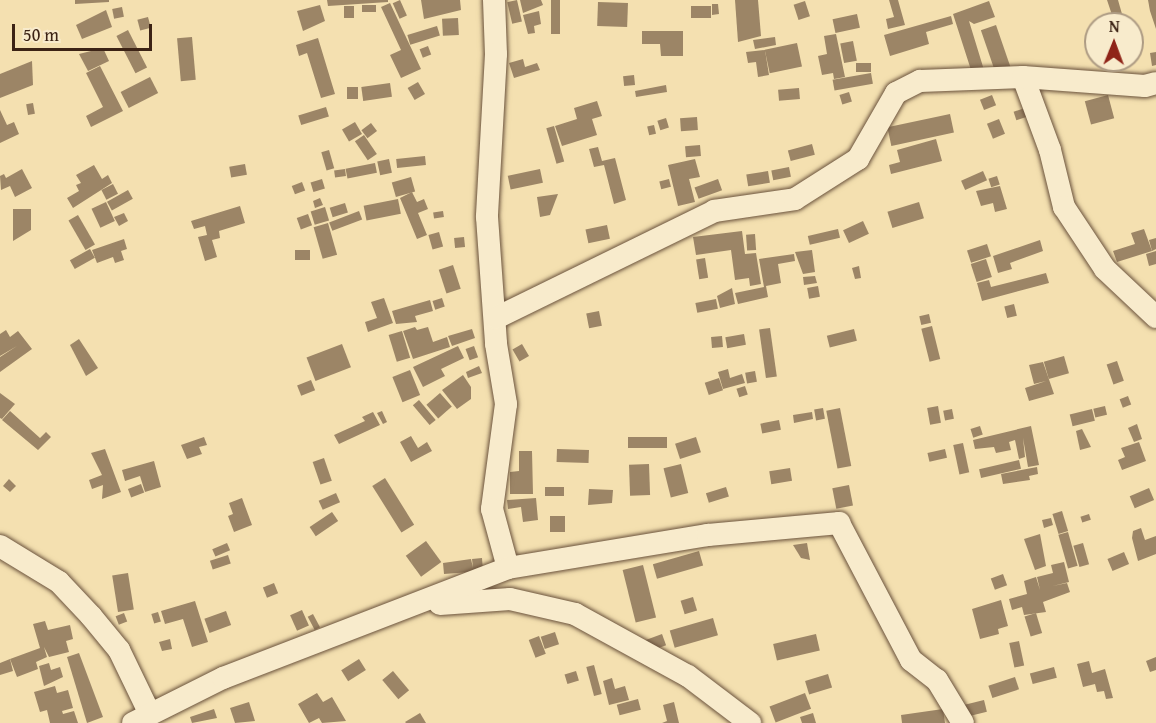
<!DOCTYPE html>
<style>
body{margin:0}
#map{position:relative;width:1156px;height:723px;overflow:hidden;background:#f4e0b0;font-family:"Gentium Book Plus",serif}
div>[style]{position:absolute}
.building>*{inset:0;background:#9c8566;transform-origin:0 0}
.roads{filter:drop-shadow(0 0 2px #6a523c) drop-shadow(0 0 2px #6a523c)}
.minor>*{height:22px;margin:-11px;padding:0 11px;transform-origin:11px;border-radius:11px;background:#f8ebcc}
span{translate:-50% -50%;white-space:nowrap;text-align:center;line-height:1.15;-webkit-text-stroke:4.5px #f8ebcc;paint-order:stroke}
.north{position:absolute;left:1084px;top:12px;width:60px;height:60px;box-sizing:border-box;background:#f8ebcc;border:2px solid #ad9b83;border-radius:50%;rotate:1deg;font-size:16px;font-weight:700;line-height:24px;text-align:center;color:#3c2315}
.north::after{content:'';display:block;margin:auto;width:21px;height:27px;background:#8f2418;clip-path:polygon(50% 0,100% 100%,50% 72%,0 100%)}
.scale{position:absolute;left:12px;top:24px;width:140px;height:27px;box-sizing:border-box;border:3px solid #3c2315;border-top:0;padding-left:8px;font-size:18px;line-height:21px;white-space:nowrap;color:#3c2315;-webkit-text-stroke:4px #f8ebcc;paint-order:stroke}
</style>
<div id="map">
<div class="building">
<i style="clip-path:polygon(75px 0,109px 0,109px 2px,75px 4px)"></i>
<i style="clip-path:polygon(327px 0,388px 0,388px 2px,328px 6px)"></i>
<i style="left:400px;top:0;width:17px;height:8px;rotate:66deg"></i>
<i style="clip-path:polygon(421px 0,460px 0,461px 10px,424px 19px)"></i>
<i style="left:517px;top:0;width:22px;height:10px;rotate:77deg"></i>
<i style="clip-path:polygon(520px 0,541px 0,543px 5px,523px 13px)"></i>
<i style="left:551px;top:0;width:9px;height:34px"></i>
<i style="clip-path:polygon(735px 0,758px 0,761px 36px,738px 42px)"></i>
<i style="clip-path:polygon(889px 0,898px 0,905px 25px,888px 29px,886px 19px,894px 17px)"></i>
<i style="clip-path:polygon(1107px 0,1118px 0,1124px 21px,1115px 24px)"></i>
<i style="clip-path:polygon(1148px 0,1156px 0,1156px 29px,1150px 11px)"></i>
<i style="left:805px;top:1px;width:16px;height:12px;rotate:72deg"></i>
<i style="clip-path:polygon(989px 1px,995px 17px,974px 24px,969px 21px,984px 70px,971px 70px,953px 14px)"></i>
<i style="left:598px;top:2px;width:30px;height:24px;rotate:2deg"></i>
<i style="clip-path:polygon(390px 3px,421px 69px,401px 78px,390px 55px,401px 50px,381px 7px)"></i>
<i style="clip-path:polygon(712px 4px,718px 4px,719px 14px,712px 15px)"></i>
<i style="clip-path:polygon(320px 5px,325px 21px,303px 31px,297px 11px)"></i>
<i style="left:376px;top:5px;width:7px;height:14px;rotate:90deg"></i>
<i style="left:344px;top:6px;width:10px;height:12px"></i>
<i style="left:711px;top:6px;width:12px;height:20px;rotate:90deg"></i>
<i style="left:122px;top:7px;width:10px;height:10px;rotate:79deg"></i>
<i style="clip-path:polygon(106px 10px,112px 27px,82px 39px,76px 25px)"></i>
<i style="clip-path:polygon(539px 11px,541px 24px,534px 26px,535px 33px,528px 34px,523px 15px)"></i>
<i style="left:857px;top:14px;width:14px;height:25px;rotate:78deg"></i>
<i style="clip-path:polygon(951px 16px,953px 24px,926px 32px,929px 44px,890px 56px,884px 35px)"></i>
<i style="left:148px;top:17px;width:11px;height:11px;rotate:75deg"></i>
<i style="left:458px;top:18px;width:17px;height:16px;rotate:87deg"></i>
<i style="left:996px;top:25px;width:46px;height:16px;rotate:71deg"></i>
<i style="left:437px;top:26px;width:10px;height:31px;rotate:73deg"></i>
<i style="left:128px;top:30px;width:42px;height:13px;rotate:63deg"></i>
<i style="clip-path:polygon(642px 31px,683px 31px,683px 56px,661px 56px,660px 44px,642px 44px)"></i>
<i style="clip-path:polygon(836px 34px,845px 77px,834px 79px,833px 73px,822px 75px,818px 56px,827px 54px,824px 36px)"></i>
<i style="left:192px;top:37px;width:43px;height:15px;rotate:85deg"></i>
<i style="clip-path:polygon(775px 37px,776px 45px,755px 49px,753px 40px)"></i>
<i style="clip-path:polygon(318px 38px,335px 94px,321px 98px,307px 53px,299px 56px,296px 45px)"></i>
<i style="left:853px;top:41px;width:20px;height:13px;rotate:79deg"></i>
<i style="left:797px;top:43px;width:24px;height:33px;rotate:78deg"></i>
<i style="left:428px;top:46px;width:9px;height:9px;rotate:69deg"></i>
<i style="clip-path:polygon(103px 48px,109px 61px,88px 71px,79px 54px)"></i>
<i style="clip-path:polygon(765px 50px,769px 75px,758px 77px,756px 62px,748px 63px,746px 52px)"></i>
<i style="clip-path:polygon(1156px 52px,1156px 65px,1152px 66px,1150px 53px)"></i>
<i style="clip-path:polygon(523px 59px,525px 67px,537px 63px,540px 70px,514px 78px,509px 63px)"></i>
<i style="clip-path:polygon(32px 61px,33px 85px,0 98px,0 74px)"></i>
<i style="left:856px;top:63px;width:15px;height:9px"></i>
<i style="clip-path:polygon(100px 66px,123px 111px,91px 127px,86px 116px,103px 107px,86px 73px)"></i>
<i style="left:871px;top:73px;width:11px;height:39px;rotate:80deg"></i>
<i style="left:634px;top:75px;width:10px;height:11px;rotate:84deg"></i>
<i style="left:150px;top:77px;width:18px;height:33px;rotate:63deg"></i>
<i style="left:418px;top:82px;width:14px;height:12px;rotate:60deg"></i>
<i style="left:390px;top:83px;width:14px;height:29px;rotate:82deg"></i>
<i style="clip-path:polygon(666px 85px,667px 92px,636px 97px,635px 91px)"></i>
<i style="left:347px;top:87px;width:11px;height:12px"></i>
<i style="left:799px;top:88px;width:11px;height:21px;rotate:85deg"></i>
<i style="left:849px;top:92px;width:10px;height:10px;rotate:73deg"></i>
<i style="left:992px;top:95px;width:11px;height:13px;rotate:68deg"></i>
<i style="left:1108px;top:95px;width:24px;height:24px;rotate:75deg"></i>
<i style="clip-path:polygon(597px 101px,602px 116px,592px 119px,597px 135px,562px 146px,555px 126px,577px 119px,574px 108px)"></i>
<i style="left:33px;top:103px;width:11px;height:7px;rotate:80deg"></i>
<i style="left:326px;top:107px;width:10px;height:29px;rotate:73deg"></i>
<i style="left:1025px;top:108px;width:9px;height:12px;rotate:72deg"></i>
<i style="clip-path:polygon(0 110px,7px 125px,14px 122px,19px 134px,0 143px)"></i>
<i style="left:950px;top:114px;width:19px;height:64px;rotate:78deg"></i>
<i style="left:697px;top:117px;width:13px;height:17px;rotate:86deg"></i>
<i style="left:666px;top:118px;width:10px;height:9px;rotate:73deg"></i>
<i style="left:999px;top:119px;width:16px;height:13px;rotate:68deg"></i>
<i style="left:355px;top:122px;width:14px;height:15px;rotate:60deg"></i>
<i style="left:371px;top:123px;width:10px;height:12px;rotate:53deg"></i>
<i style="left:654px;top:125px;width:9px;height:7px;rotate:77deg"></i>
<i style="left:554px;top:126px;width:37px;height:8px;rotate:74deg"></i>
<i style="left:364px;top:135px;width:23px;height:11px;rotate:56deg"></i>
<i style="clip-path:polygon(936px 139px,942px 161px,891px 174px,889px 165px,900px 162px,897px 150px)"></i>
<i style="left:812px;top:144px;width:11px;height:25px;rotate:75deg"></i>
<i style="left:700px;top:145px;width:11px;height:15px;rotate:85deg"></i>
<i style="clip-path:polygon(598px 147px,602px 161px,615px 158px,626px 200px,614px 204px,604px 165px,594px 167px,589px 149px)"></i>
<i style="left:329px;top:150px;width:19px;height:8px;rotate:74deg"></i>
<i style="left:425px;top:156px;width:9px;height:29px;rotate:84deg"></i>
<i style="left:389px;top:159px;width:14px;height:12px;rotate:78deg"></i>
<i style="clip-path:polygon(695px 159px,700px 177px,689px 179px,695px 202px,678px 206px,668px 165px)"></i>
<i style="left:375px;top:163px;width:10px;height:30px;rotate:79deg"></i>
<i style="left:245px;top:164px;width:11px;height:16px;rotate:80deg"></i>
<i style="clip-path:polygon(94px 165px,102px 179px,108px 175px,112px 183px,73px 208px,67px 198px,79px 191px,76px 185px,81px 183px,76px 175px)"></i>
<i style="left:789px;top:167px;width:10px;height:18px;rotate:79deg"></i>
<i style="clip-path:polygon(22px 169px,32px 188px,15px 197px,10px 186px,1px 190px,0 176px,4px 174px,6px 178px)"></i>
<i style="left:345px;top:169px;width:7px;height:11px;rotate:82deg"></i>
<i style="left:540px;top:169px;width:14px;height:33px;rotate:78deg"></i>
<i style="left:768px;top:171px;width:12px;height:22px;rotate:81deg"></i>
<i style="left:983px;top:171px;width:10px;height:24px;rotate:66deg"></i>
<i style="left:997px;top:176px;width:9px;height:9px;rotate:72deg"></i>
<i style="left:411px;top:177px;width:15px;height:20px;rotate:74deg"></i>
<i style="left:322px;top:179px;width:10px;height:12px;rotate:73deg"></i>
<i style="left:669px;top:179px;width:8px;height:10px;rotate:76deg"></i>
<i style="left:718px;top:179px;width:12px;height:25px;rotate:70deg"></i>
<i style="left:302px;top:182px;width:9px;height:11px;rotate:69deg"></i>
<i style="left:113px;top:184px;width:11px;height:13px;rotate:63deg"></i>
<i style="clip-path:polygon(1000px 186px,1007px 209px,995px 212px,993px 203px,981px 206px,976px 191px)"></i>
<i style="left:128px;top:190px;width:10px;height:24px;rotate:61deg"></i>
<i style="clip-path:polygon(412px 192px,417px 202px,424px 199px,428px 209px,418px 213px,427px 235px,417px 239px,400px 198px)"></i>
<i style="clip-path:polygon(558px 194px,550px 215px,540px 217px,537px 197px)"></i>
<i style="clip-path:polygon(320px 198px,323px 205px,315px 208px,313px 201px)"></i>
<i style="left:398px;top:199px;width:15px;height:35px;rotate:79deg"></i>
<i style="left:106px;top:202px;width:21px;height:16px;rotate:65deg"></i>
<i style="left:919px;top:202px;width:17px;height:33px;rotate:73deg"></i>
<i style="left:345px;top:203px;width:10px;height:16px;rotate:73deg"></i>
<i style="clip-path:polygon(240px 206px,245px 223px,219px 231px,220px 238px,212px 240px,217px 257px,205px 261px,198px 237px,207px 235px,205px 226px,194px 229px,191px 221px)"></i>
<i style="left:325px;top:207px;width:14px;height:15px;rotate:73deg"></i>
<i style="clip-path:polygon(13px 209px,31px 209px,31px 230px,13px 241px)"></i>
<i style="left:359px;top:211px;width:9px;height:32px;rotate:69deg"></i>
<i style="left:443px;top:211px;width:6px;height:10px;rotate:81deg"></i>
<i style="clip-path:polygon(124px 213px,128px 221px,119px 226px,114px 217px)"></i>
<i style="left:308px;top:214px;width:12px;height:12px;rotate:70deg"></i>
<i style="left:78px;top:215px;width:34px;height:11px;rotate:60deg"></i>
<i style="left:863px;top:221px;width:14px;height:22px;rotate:65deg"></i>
<i style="left:328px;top:223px;width:33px;height:15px;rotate:74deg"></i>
<i style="left:607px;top:225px;width:14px;height:22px;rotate:78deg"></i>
<i style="left:838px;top:229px;width:9px;height:31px;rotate:77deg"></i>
<i style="clip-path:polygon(1144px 229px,1152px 251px,1117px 262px,1113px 251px,1135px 244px,1131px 233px)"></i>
<i style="clip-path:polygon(742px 231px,745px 254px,756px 253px,761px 284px,750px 286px,749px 278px,735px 280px,731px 250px,696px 255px,693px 237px)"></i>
<i style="left:439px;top:232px;width:15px;height:11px;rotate:74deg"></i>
<i style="left:755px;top:234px;width:16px;height:9px;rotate:86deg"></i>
<i style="left:464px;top:237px;width:10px;height:10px;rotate:84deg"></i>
<i style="clip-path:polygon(1156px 238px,1156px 249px,1152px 251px,1149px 240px)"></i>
<i style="clip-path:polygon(124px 239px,127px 249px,121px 251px,124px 260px,115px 263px,113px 257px,97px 263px,92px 250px)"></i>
<i style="clip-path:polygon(1040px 240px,1043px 251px,1010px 263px,1012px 269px,998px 273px,993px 256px)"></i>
<i style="left:987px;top:244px;width:13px;height:21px;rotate:72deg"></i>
<i style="left:90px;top:249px;width:10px;height:23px;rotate:61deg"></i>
<i style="left:295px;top:250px;width:15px;height:10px"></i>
<i style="clip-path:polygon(812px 250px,815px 272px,803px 274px,795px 252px)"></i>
<i style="clip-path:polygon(1156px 251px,1156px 264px,1149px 266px,1146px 254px)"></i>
<i style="clip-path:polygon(794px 254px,795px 261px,778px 264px,781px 283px,766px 286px,768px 297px,738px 304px,735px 293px,764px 287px,759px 259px)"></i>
<i style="left:705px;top:258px;width:20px;height:9px;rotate:81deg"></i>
<i style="left:986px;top:259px;width:19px;height:16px;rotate:72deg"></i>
<i style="left:453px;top:265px;width:25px;height:15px;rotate:72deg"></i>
<i style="clip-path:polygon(859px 266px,861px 278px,855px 279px,852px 268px)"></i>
<i style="clip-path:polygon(1046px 273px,1049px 283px,982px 301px,977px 283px,989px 280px,991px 287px)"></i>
<i style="clip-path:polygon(815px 276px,817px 283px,804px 285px,803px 277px)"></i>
<i style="left:818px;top:286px;width:11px;height:11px;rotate:80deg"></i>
<i style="clip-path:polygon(732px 288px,735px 304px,720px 308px,717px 296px)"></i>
<i style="clip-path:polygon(384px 298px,393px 323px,368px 332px,365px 322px,377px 318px,371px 302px)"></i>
<i style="left:442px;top:298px;width:9px;height:10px;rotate:72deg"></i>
<i style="left:716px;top:299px;width:10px;height:21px;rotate:79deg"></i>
<i style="clip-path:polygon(430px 300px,433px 311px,415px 316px,417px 322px,396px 324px,392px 311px)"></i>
<i style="left:1014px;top:304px;width:12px;height:10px;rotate:76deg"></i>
<i style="left:599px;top:311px;width:15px;height:13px;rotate:79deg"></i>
<i style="left:929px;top:314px;width:9px;height:10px;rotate:77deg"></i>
<i style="left:932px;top:326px;width:34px;height:11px;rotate:76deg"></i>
<i style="clip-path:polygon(415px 327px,417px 330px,428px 327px,433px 342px,447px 337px,450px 347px,413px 359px,403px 331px)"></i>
<i style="left:770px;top:328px;width:49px;height:11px;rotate:82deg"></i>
<i style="clip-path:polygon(472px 329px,475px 338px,452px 346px,448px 336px)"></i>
<i style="left:854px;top:329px;width:12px;height:28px;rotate:76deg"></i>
<i style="clip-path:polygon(6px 330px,10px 337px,18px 331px,32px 349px,0 372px,0 357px,17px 346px,0 356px,0 334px)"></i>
<i style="left:402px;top:331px;width:28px;height:14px;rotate:73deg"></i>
<i style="left:744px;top:334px;width:11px;height:19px;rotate:80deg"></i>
<i style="left:722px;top:336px;width:11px;height:11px;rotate:85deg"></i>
<i style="clip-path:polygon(79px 339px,98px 368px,86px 376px,70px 345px)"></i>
<i style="left:342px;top:344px;width:25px;height:38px;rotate:69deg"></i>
<i style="left:522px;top:344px;width:14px;height:11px;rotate:60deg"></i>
<i style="clip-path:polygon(458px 346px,464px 358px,441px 369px,445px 376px,423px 387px,413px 367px)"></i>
<i style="left:474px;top:346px;width:12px;height:9px;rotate:70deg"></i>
<i style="left:1064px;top:356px;width:18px;height:21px;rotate:74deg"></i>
<i style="left:1117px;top:361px;width:21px;height:11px;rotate:71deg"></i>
<i style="clip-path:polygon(1043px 362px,1054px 394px,1029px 401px,1025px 388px,1046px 381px,1034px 384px,1029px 365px)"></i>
<i style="clip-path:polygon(479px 366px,482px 373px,468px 378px,466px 372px)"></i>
<i style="clip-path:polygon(728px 369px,730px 378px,742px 374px,745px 383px,723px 389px,718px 372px)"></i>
<i style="left:410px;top:370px;width:27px;height:19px;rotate:68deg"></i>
<i style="left:755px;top:371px;width:11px;height:10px;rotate:80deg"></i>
<i style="clip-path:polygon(463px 375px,471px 387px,471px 399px,457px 409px,442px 390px)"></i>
<i style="left:719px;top:378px;width:13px;height:15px;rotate:72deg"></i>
<i style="left:311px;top:380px;width:11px;height:15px;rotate:68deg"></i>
<i style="left:745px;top:386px;width:9px;height:9px;rotate:72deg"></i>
<i style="clip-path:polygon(0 393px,15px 404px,2px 419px,0 418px)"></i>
<i style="left:440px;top:393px;width:18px;height:18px;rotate:49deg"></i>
<i style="left:1128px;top:396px;width:9px;height:9px;rotate:69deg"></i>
<i style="left:419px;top:400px;width:26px;height:8px;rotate:50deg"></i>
<i style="left:938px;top:406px;width:17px;height:11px;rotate:80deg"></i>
<i style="left:1105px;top:406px;width:9px;height:12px;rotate:77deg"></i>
<i style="left:823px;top:408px;width:11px;height:9px;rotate:80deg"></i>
<i style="left:840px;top:408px;width:59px;height:14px;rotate:79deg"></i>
<i style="left:952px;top:409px;width:10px;height:9px;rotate:79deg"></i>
<i style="left:1092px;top:409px;width:12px;height:23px;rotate:76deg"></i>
<i style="clip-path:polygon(10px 411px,40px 438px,46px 432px,51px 437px,38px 450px,2px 420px)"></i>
<i style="clip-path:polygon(382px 411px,387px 422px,383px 424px,377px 413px)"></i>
<i style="clip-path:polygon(373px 412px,380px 425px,339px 444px,334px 435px,365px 421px,362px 417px)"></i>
<i style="clip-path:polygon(812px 412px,813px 419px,794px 423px,793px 415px)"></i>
<i style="left:779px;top:420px;width:10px;height:19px;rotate:79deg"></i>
<i style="clip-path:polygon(1137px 424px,1142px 439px,1134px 442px,1128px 428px)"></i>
<i style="left:980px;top:426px;width:9px;height:10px;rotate:72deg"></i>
<i style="clip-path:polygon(1031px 426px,1039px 465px,1028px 467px,1023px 438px,1025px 457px,1019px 459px,1015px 440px,1009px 442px,1011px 450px,996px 453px,994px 447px,975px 449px,973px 440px)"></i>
<i style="clip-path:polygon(1082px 429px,1091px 447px,1080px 450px,1076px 431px)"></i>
<i style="clip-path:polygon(411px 436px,418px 448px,427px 442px,432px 451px,411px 462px,400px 442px)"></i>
<i style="clip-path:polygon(204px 437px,207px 445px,199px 447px,202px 454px,187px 459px,181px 445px)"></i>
<i style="left:667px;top:437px;width:11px;height:39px;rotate:90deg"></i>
<i style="left:696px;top:437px;width:16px;height:22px;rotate:72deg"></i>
<i style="clip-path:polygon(1139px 442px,1146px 461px,1122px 470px,1118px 460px,1125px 457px,1121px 448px)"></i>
<i style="left:963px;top:443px;width:30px;height:10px;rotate:78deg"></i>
<i style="clip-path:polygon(105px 449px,121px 492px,102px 499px,103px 485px,92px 489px,89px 480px,102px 475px,91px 453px)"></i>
<i style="left:557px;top:449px;width:32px;height:13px;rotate:2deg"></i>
<i style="left:945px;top:449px;width:9px;height:18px;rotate:77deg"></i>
<i style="clip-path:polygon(519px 451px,532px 451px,533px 494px,510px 494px,510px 472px,519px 471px)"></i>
<i style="left:324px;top:458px;width:24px;height:12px;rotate:71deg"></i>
<i style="left:1019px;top:460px;width:9px;height:41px;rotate:77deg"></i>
<i style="clip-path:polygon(154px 461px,161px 487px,145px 492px,140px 476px,125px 481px,122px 470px)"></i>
<i style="left:649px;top:464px;width:31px;height:20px;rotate:88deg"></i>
<i style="left:681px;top:464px;width:30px;height:18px;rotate:76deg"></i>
<i style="clip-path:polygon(1037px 467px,1038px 474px,1029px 476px,1030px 480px,1003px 484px,1001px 474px)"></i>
<i style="left:790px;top:468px;width:13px;height:21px;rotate:81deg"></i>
<i style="left:385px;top:478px;width:55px;height:15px;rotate:58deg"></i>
<i style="clip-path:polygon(9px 479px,16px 486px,10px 492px,3px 486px)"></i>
<i style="left:141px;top:484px;width:9px;height:14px;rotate:69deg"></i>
<i style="left:849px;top:485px;width:21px;height:17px;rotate:79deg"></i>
<i style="left:545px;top:487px;width:19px;height:9px"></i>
<i style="left:726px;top:487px;width:10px;height:21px;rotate:73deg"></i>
<i style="left:1149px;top:488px;width:13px;height:21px;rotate:67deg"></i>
<i style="clip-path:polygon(589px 489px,613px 490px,612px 503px,588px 505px)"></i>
<i style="left:336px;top:493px;width:10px;height:19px;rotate:66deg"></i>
<i style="clip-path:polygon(242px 498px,252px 525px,234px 532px,228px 516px,233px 514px,229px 503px)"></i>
<i style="clip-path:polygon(536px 498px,538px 520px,523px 522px,521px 507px,508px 509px,507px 500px)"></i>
<i style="left:1062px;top:511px;width:21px;height:10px;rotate:73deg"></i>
<i style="left:332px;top:512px;width:11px;height:27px;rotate:56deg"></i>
<i style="left:1089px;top:514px;width:6px;height:9px;rotate:72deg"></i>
<i style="left:565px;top:516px;width:16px;height:15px;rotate:90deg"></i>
<i style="clip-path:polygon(1051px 518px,1053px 525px,1044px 528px,1042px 520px)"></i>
<i style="clip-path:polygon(1141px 528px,1145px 540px,1156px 536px,1156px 554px,1138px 561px,1132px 538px,1133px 531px)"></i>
<i style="left:1068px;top:532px;width:35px;height:10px;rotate:74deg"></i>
<i style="clip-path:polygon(1040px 534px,1046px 566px,1035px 570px,1024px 539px)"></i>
<i style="left:426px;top:541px;width:26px;height:25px;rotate:54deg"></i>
<i style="left:227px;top:543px;width:8px;height:16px;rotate:67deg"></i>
<i style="clip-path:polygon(807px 543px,810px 560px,801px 558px,793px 545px)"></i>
<i style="left:1083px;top:543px;width:22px;height:10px;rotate:74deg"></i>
<i style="left:699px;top:551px;width:15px;height:48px;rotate:74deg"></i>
<i style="left:1124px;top:552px;width:13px;height:18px;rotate:67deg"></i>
<i style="left:228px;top:555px;width:9px;height:19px;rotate:72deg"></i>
<i style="clip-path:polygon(482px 558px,483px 571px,444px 574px,443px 563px,471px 559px,473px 568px,472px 559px)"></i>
<i style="clip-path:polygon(1064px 562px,1069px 582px,1053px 586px,1067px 583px,1070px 592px,1043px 602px,1046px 612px,1024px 615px,1022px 607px,1012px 610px,1009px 599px,1027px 594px,1024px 581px,1036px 577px,1040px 590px,1037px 577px,1053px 573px,1051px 565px)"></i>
<i style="left:643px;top:565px;width:54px;height:21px;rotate:76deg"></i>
<i style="left:128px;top:573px;width:37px;height:16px;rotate:81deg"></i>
<i style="left:1003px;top:574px;width:12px;height:13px;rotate:70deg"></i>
<i style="left:274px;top:583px;width:11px;height:12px;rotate:68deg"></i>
<i style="left:693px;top:597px;width:14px;height:13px;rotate:73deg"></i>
<i style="clip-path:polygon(1001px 600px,1008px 626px,998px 629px,999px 634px,980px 639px,972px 609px)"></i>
<i style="clip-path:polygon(195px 601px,208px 642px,192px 647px,183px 619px,165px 624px,161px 611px)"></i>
<i style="left:302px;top:610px;width:17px;height:13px;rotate:66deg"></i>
<i style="left:226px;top:611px;width:15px;height:23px;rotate:70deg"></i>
<i style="left:158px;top:612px;width:10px;height:7px;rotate:73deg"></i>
<i style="left:124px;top:613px;width:9px;height:9px;rotate:69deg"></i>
<i style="left:1036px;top:613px;width:21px;height:12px;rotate:73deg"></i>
<i style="left:313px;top:614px;width:15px;height:6px;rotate:62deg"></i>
<i style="left:713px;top:618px;width:18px;height:45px;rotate:74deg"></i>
<i style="clip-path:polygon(45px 621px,48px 630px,70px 625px,73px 639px,66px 641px,69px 652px,49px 657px,44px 647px,47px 657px,36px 662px,38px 669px,17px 677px,10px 659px,40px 648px,33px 624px)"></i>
<i style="left:555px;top:632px;width:13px;height:15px;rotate:72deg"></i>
<i style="left:662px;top:634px;width:12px;height:18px;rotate:70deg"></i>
<i style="left:816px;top:634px;width:17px;height:44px;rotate:77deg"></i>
<i style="left:539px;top:636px;width:19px;height:11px;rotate:69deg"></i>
<i style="clip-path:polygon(170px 639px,172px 649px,162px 651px,159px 642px)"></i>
<i style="left:1019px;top:641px;width:25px;height:10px;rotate:78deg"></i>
<i style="clip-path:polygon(79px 653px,103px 717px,87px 723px,67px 657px)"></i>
<i style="clip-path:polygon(1156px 657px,1156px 670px,1150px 672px,1146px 661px)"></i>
<i style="clip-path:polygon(10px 659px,13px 671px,0 675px,0 663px)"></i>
<i style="left:359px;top:659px;width:13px;height:21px;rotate:58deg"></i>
<i style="clip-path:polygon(1089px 661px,1092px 673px,1105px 669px,1113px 698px,1106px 699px,1104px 691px,1097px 692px,1095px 684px,1083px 687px,1077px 664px)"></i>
<i style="clip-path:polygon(49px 663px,51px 670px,60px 667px,63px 677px,44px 686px,39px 666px)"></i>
<i style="left:594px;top:665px;width:30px;height:8px;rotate:75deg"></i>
<i style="left:1054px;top:667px;width:11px;height:25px;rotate:75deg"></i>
<i style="left:393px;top:671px;width:25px;height:14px;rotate:50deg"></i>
<i style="left:576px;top:671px;width:10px;height:12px;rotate:73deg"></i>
<i style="left:828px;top:674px;width:14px;height:24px;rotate:73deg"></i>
<i style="left:1015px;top:677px;width:13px;height:28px;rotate:72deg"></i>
<i style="clip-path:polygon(612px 678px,615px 689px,625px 686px,629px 700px,609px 705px,603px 681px)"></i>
<i style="clip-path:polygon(55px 686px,57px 693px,68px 690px,73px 708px,62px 711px,63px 714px,74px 711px,78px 723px,50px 723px,47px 710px,40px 712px,34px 692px)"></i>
<i style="clip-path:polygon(317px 693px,323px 702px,332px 697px,346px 721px,322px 723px,319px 718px,309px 723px,298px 704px)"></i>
<i style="left:805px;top:693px;width:17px;height:38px;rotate:69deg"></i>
<i style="left:638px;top:699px;width:11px;height:22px;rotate:75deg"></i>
<i style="left:984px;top:700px;width:12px;height:25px;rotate:76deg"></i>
<i style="clip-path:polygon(249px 702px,255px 721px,235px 723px,230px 708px)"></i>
<i style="clip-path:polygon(674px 702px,679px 723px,662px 723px,667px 721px,663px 705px)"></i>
<i style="clip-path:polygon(214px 709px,217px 718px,192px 723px,190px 717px)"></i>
<i style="clip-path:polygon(943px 709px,945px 723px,902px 723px,901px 715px)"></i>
<i style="clip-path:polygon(420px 713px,426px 723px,406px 723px,405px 722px)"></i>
<i style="clip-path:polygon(813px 713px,816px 723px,802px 723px,800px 717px)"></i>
</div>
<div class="roads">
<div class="minor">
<i style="left:494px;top:0;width:54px;rotate:87.9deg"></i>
<i style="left:496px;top:54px;width:163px;rotate:93.2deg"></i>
<i style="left:487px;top:217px;width:127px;rotate:85.9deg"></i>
<i style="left:496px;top:344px;width:61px;rotate:80.5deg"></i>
<i style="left:506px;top:404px;width:106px;rotate:97.6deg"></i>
<i style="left:492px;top:509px;width:61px;rotate:74.8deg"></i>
<i style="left:1023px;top:77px;width:78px;rotate:69.7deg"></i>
<i style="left:1050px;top:150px;width:59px;rotate:76.2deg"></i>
<i style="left:1064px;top:207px;width:74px;rotate:56.5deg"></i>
<i style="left:1105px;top:269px;width:70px;rotate:43.3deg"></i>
<i style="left:496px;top:318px;width:243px;rotate:-26.1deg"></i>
<i style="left:714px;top:211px;width:82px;rotate:-8.4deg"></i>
<i style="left:795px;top:199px;width:75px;rotate:-32.4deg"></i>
<i style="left:858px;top:159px;width:76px;rotate:-60.1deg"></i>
<i style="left:896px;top:93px;width:27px;rotate:-27deg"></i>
<i style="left:920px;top:81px;width:103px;rotate:-2.2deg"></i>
<i style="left:1023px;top:77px;width:122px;rotate:4.2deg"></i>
<i style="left:1145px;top:86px;width:11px;rotate:-15deg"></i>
<i style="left:0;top:546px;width:69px;rotate:31.4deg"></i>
<i style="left:59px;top:582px;width:47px;rotate:46.7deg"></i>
<i style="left:91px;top:616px;width:44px;rotate:50.5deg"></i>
<i style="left:119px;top:650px;width:71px;rotate:64.2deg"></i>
<i style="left:440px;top:604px;width:70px;rotate:-4.1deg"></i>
<i style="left:510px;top:599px;width:67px;rotate:13deg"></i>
<i style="left:575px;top:614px;width:129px;rotate:28.8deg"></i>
<i style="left:688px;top:676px;width:78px;rotate:37.2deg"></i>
<i style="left:133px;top:723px;width:101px;rotate:-26.6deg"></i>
<i style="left:223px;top:678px;width:305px;rotate:-21.1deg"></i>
<i style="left:508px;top:568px;width:203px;rotate:-9.4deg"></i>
<i style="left:708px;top:535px;width:132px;rotate:-5.2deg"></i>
<i style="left:839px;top:523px;width:155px;rotate:62.3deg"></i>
<i style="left:911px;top:660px;width:33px;rotate:38deg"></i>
<i style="left:937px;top:680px;width:50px;rotate:58.8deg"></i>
</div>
</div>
<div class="north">N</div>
<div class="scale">50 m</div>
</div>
